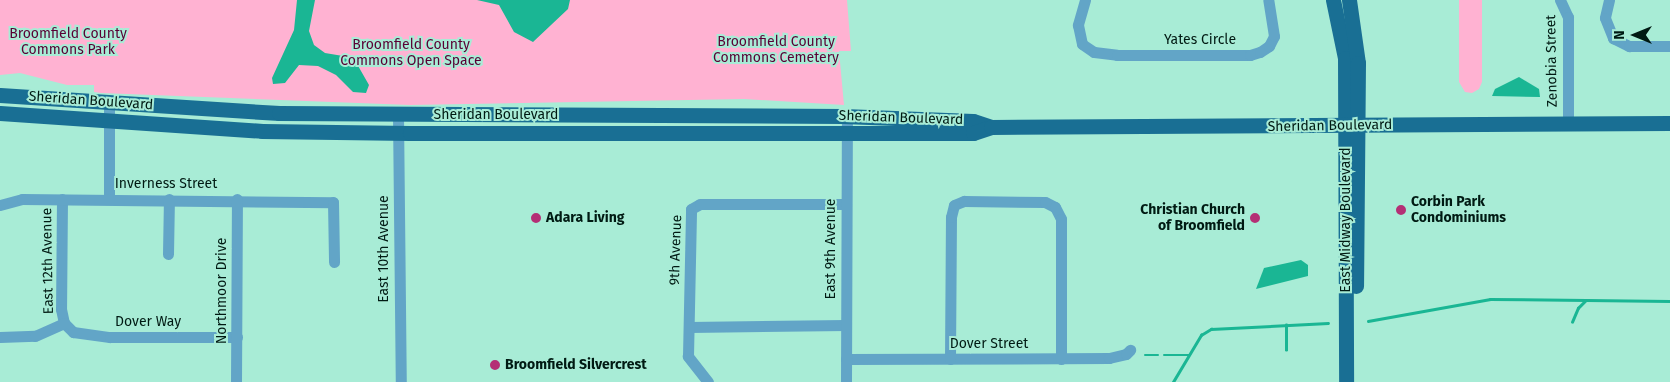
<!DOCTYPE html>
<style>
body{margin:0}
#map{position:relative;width:1670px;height:382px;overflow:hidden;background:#a8ecd6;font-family:"Fira Sans",sans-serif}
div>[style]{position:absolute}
.green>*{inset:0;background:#ffb2d2}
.water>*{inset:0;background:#1ab694}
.stream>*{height:2.5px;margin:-1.25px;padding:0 1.25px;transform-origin:1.25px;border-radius:1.25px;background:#1ab694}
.minor>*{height:11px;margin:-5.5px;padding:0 5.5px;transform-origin:5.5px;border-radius:5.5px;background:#62a5c7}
.major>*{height:15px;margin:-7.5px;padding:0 7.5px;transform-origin:7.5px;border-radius:7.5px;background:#196f94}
.dots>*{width:14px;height:14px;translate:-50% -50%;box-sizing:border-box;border:2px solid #a8ecd6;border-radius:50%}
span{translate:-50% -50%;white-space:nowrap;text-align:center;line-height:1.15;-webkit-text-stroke:4px #a8ecd6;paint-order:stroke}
.park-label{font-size:14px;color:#590034}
.street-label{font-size:14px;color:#001a13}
.poi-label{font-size:14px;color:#001a13;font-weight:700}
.left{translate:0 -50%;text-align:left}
.right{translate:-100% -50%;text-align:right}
.north{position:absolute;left:1610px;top:10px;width:50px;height:50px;-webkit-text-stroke:4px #a8ecd6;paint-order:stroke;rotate:270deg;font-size:14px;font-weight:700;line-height:20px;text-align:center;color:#001a13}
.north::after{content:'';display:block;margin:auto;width:18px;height:22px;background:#001a13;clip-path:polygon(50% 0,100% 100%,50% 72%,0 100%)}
</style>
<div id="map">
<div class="green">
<i style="clip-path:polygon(0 0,847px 0,851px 51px,839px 51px,844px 105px,744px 99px,410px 105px,101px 93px,94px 92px,94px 85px,67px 85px,20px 73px,0 75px)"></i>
<i style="clip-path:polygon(1459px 0,1482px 0,1482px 82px,1479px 89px,1472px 93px,1465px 92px,1459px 82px)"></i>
</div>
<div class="water">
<i style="clip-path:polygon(297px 0,315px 0,309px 31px,314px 45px,325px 53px,349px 57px,357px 64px,369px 85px,366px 93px,353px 92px,336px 75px,318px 66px,299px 65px,285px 83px,273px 84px,272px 78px,294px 30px)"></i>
<i style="clip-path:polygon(477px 0,570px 0,568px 9px,533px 42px,514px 32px,499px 5px)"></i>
<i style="clip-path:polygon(1519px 77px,1539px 89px,1540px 97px,1492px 96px,1495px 89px)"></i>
<i style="clip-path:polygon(1301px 260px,1308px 265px,1308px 276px,1256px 289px,1264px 268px)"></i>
</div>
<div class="stream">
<i style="left:1368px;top:321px;width:124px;rotate:-10.2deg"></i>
<i style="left:1490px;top:299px;width:180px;rotate:0.6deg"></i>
<i style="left:1572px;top:322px;width:15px;rotate:-67deg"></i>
<i style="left:1578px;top:308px;width:10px;rotate:-45deg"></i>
<i style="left:1286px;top:350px;width:25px;rotate:-90deg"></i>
<i style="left:1145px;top:355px;width:13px"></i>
<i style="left:1164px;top:355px;width:25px"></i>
<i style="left:1173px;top:382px;width:55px;rotate:-59.2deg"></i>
<i style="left:1201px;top:335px;width:12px;rotate:-31deg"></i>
<i style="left:1211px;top:329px;width:117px;rotate:-2.9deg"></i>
</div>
<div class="minor">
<i style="left:1085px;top:0;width:26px;rotate:106deg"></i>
<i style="left:1078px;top:25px;width:19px;rotate:78deg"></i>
<i style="left:1082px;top:44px;width:14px;rotate:34deg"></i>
<i style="left:1094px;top:52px;width:23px;rotate:7deg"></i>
<i style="left:1117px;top:55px;width:133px"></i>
<i style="left:1250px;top:55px;width:10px;rotate:-17deg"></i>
<i style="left:1260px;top:52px;width:11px;rotate:-34deg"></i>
<i style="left:1269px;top:46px;width:11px;rotate:-63deg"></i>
<i style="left:1274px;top:36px;width:36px;rotate:-99deg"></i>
<i style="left:1560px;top:0;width:19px;rotate:65deg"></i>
<i style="left:1568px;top:17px;width:106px;rotate:90deg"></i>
<i style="left:1609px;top:0;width:18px;rotate:103deg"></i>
<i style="left:1605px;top:18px;width:22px;rotate:68deg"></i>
<i style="left:1613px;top:38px;width:18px;rotate:27deg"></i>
<i style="left:1629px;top:46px;width:41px"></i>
<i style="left:109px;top:101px;width:98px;rotate:90deg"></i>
<i style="left:398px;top:115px;width:267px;rotate:89.4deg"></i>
<i style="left:62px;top:199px;width:110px;rotate:90.5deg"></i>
<i style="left:61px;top:309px;width:14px;rotate:78deg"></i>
<i style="left:64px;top:323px;width:13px;rotate:45deg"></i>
<i style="left:73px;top:332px;width:37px;rotate:8deg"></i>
<i style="left:110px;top:337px;width:127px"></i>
<i style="left:0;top:205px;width:23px;rotate:-15deg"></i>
<i style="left:22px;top:199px;width:311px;rotate:0.6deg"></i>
<i style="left:333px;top:202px;width:60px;rotate:89deg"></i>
<i style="left:168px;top:254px;width:55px;rotate:-89deg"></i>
<i style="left:689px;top:327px;width:157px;rotate:-0.7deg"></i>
<i style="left:0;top:337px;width:35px;rotate:-2deg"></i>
<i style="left:35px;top:336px;width:32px;rotate:-24deg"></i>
<i style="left:846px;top:359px;width:263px;rotate:-0.2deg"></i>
<i style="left:1109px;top:358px;width:17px;rotate:-13deg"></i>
<i style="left:1126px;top:354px;width:6px;rotate:-45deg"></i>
<i style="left:950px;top:359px;width:142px;rotate:-89.6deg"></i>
<i style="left:951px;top:217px;width:12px;rotate:-76deg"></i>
<i style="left:954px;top:205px;width:11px;rotate:-22deg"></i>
<i style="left:964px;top:201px;width:81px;rotate:0.7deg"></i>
<i style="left:1045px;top:202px;width:11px;rotate:27deg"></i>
<i style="left:1055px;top:207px;width:13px;rotate:63deg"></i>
<i style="left:1061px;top:219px;width:140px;rotate:90deg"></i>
<i style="left:236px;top:382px;width:183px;rotate:-89.7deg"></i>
<i style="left:708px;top:382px;width:33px;rotate:-128deg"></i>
<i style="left:688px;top:356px;width:147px;rotate:-88.8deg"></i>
<i style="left:691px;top:209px;width:10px;rotate:-29deg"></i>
<i style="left:700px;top:204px;width:146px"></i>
<i style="left:846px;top:382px;width:266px;rotate:-89.8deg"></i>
</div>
<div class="major">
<i style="left:1333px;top:0;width:59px;rotate:78.3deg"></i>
<i style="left:1345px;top:58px;width:324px;rotate:89.8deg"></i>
<i style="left:1349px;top:0;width:64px;rotate:81.9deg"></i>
<i style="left:1358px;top:63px;width:223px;rotate:90.5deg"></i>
<i style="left:0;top:95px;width:280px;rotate:3.7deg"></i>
<i style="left:279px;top:113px;width:564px;rotate:0.3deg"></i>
<i style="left:843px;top:116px;width:130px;rotate:2.2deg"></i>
<i style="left:973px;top:121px;width:19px;rotate:18deg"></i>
<i style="left:0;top:113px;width:263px;rotate:3.9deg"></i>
<i style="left:262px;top:131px;width:148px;rotate:0.8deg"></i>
<i style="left:410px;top:133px;width:563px"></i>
<i style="left:973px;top:133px;width:19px;rotate:-18deg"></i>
<i style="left:991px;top:127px;width:679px;rotate:-0.34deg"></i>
</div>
<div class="dots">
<i style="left:1401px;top:210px;background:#b42f75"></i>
<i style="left:536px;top:218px;background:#b42f75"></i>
<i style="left:1255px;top:218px;background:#b42f75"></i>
<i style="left:495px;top:365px;background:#b42f75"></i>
</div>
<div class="park-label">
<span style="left:68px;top:42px">Broomfield County<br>Commons Park</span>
<span style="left:776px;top:50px">Broomfield County<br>Commons Cemetery</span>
<span style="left:411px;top:53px">Broomfield County<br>Commons Open Space</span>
</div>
<div class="street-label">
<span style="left:1200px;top:40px">Yates Circle</span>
<span style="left:1552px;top:61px;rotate:-91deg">Zenobia Street</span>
<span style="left:91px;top:101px;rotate:4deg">Sheridan Boulevard</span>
<span style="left:496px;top:115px">Sheridan Boulevard</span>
<span style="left:901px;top:118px;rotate:2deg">Sheridan Boulevard</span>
<span style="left:1330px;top:126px;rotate:-1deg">Sheridan Boulevard</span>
<span style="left:166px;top:184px">Inverness Street</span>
<span style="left:1346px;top:220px;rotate:-90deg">East Midway Boulevard</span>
<span style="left:384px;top:249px;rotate:-90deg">East 10th Avenue</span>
<span style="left:831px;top:249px;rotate:-90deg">East 9th Avenue</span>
<span style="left:676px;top:250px;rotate:-88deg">9th Avenue</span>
<span style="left:48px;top:261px;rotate:-91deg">East 12th Avenue</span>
<span style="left:222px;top:291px;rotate:-90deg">Northmoor Drive</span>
<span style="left:148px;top:322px">Dover Way</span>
<span style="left:989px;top:344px">Dover Street</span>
</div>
<div class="poi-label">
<span class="left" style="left:1411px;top:210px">Corbin Park<br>Condominiums</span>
<span class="right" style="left:1245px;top:218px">Christian Church<br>of Broomfield</span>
<span class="left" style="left:546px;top:218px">Adara Living</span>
<span class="left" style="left:505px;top:365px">Broomfield Silvercrest</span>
</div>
<div class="north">N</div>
</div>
